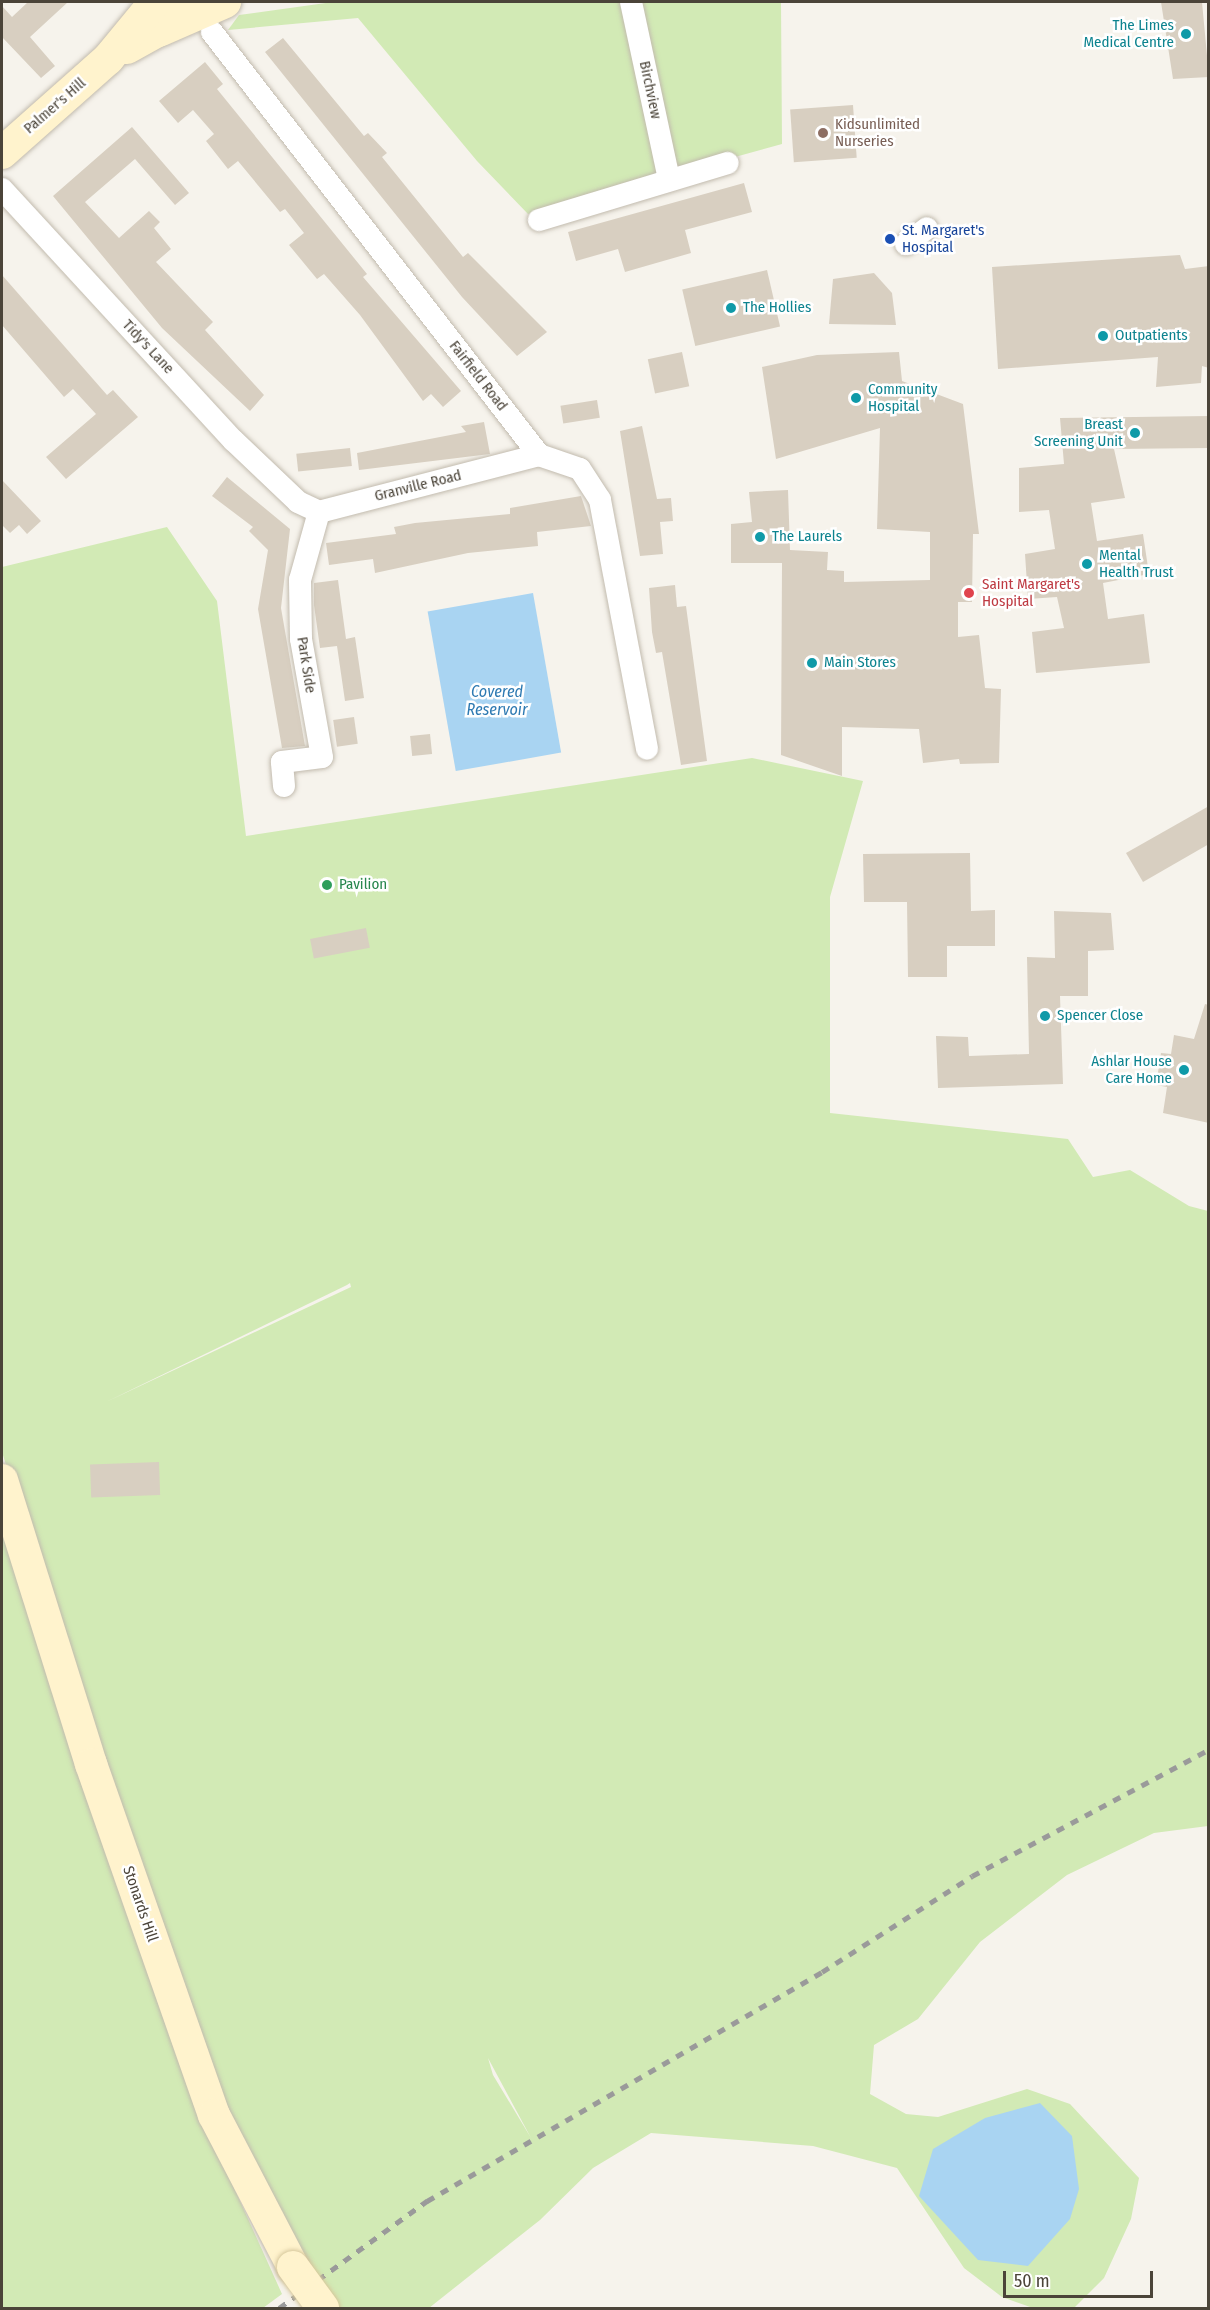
<!DOCTYPE html>
<style>
body{margin:0}
#map{position:relative;width:1210px;height:2310px;overflow:hidden;background:#f6f3ec;font-family:"Fira Sans Condensed",sans-serif}
div>[style]{position:absolute}
.green>*{inset:0;background:#d2eab5}
.water>*{inset:0;background:#a9d4f2;transform-origin:0 0}
.building>*{inset:0;background:#d8cfc1;transform-origin:0 0}
.roads{filter:drop-shadow(0 0 2px #c2bbae) drop-shadow(0 0 2px #c2bbae)}
.street>*{height:22px;margin:-11px;padding:0 11px;transform-origin:11px;border-radius:11px;background:#fff}
.secondary>*{height:32px;margin:-16px;padding:0 16px;transform-origin:16px;border-radius:16px;background:#fff3cd}
.rail>*{height:4.5px;margin-top:-2.25px;transform-origin:0;background:repeating-linear-gradient(90deg,#9a9a9a 0 8px,transparent 0 16px)}
.bridges{filter:drop-shadow(0 0 2px #d6c79b) drop-shadow(0 0 2px #d6c79b)}
.secondary-bridge>*{height:32px;margin:-16px;padding:0 16px;transform-origin:16px;border-radius:16px;background:#fff3cd}
.dots>*{width:16px;height:16px;translate:-50% -50%;box-sizing:border-box;border:3px solid #fff;border-radius:50%}
span{translate:-50% -50%;white-space:nowrap;text-align:center;line-height:1.15;-webkit-text-stroke:5px #fff;paint-order:stroke}
.culture-label{font-size:15px;color:#0d838f}
.right{translate:-100% -50%;text-align:right}
.left{translate:0 -50%;text-align:left}
.street-label{font-size:15px;color:#4b4439}
.education-label{font-size:15px;color:#785e54}
.transit-label{font-size:15px;color:#164399}
.health-label{font-size:15px;color:#be3a42}
.leisure-label{font-size:15px;color:#27864d}
.water-label{font-size:16px;color:#2e7ab2;font-style:italic}
.frame{position:absolute;inset:0;border:3px solid #4b4439;pointer-events:none}
.scale{position:absolute;left:1003px;top:2271px;width:150px;height:27px;box-sizing:border-box;border:3px solid #4b4439;border-top:0;padding-left:8px;font-size:18px;line-height:21px;white-space:nowrap;color:#4b4439;-webkit-text-stroke:4px #fff;paint-order:stroke}
</style>
<div id="map">
<div class="green">
<i style="clip-path:polygon(333px 2px,781px 2px,782px 144px,528px 214px,477px 161px,358px 18px,228px 30px,239px 15px)"></i>
<i style="clip-path:polygon(evenodd,167px 527px,217px 601px,246px 836px,752px 758px,863px 781px,830px 897px,830px 1113px,1068px 1139px,1093px 1177px,1130px 1170px,1189px 1206px,1208px 1211px,1208px 1826px,1154px 1833px,1067px 1875px,980px 1942px,918px 2019px,874px 2045px,870px 2094px,906px 2114px,938px 2117px,1027px 2089px,1070px 2104px,1139px 2178px,1131px 2219px,1104px 2278px,1074px 2308px,1033px 2308px,1002px 2297px,964px 2268px,897px 2168px,813px 2146px,651px 2133px,593px 2168px,540px 2220px,429px 2308px,325px 2308px,258px 2201px,109px 1792px,2px 1452px,2px 567px,167px 527px,350px 1283px,351px 1287px,106px 1402px,347px 1285px,350px 1283px,167px 527px,488px 2058px,531px 2138px,493px 2075px,488px 2058px)"></i>
<i style="clip-path:polygon(2px 1520px,189px 2088px,282px 2294px,263px 2308px,2px 2308px)"></i>
</div>
<div class="water">
<i style="left:533px;top:593px;width:162px;height:107px;rotate:80deg"></i>
<i style="clip-path:polygon(1040px 2103px,1072px 2136px,1079px 2189px,1070px 2219px,1028px 2266px,978px 2260px,919px 2196px,933px 2149px,985px 2118px)"></i>
</div>
<div class="building">
<i style="clip-path:polygon(28px 2px,68px 2px,30px 37px,55px 66px,41px 78px,2px 37px,2px 6px,12px 17px)"></i>
<i style="clip-path:polygon(1161px 2px,1202px 2px,1209px 77px,1173px 79px)"></i>
<i style="clip-path:polygon(283px 38px,364px 136px,368px 133px,387px 153px,382px 157px,463px 257px,468px 253px,547px 332px,517px 356px,462px 297px,265px 52px)"></i>
<i style="clip-path:polygon(205px 62px,223px 84px,217px 89px,367px 274px,363px 277px,461px 391px,443px 407px,431px 394px,423px 401px,360px 315px,324px 274px,317px 279px,289px 245px,304px 233px,285px 209px,280px 212px,238px 161px,228px 169px,206px 141px,214px 134px,193px 110px,178px 123px,159px 101px)"></i>
<i style="left:853px;top:105px;width:53px;height:63px;rotate:86deg"></i>
<i style="clip-path:polygon(132px 127px,189px 193px,175px 205px,135px 159px,85px 202px,119px 238px,149px 211px,160px 222px,154px 228px,171px 249px,156px 262px,213px 322px,205px 330px,264px 395px,250px 411px,162px 328px,53px 196px)"></i>
<i style="clip-path:polygon(744px 183px,752px 212px,685px 230px,691px 253px,625px 272px,618px 249px,576px 261px,568px 232px)"></i>
<i style="clip-path:polygon(1180px 255px,1185px 269px,1209px 266px,1209px 368px,1202px 366px,1201px 383px,1156px 387px,1158px 357px,998px 369px,992px 267px)"></i>
<i style="left:767px;top:270px;width:58px;height:87px;rotate:77deg"></i>
<i style="clip-path:polygon(874px 273px,892px 293px,896px 325px,829px 324px,833px 279px)"></i>
<i style="clip-path:polygon(2px 275px,107px 395px,113px 390px,138px 417px,66px 479px,46px 457px,96px 414px,73px 389px,64px 397px,2px 325px)"></i>
<i style="left:682px;top:352px;width:35px;height:35px;rotate:78deg"></i>
<i style="clip-path:polygon(899px 352px,902px 381px,963px 404px,979px 534px,973px 534px,972px 602px,958px 602px,958px 637px,979px 635px,985px 688px,1001px 689px,999px 763px,960px 764px,959px 759px,923px 763px,919px 729px,842px 727px,842px 776px,781px 755px,782px 563px,731px 563px,731px 524px,752px 522px,749px 492px,788px 490px,790px 550px,828px 552px,827px 570px,844px 571px,844px 582px,930px 580px,930px 532px,877px 529px,880px 428px,776px 459px,762px 367px,817px 355px)"></i>
<i style="left:597px;top:400px;width:18px;height:37px;rotate:81deg"></i>
<i style="clip-path:polygon(1209px 416px,1209px 448px,1114px 449px,1125px 498px,1091px 503px,1097px 541px,1143px 534px,1149px 574px,1103px 583px,1108px 619px,1144px 614px,1150px 663px,1036px 673px,1032px 632px,1064px 628px,1057px 597px,1028px 599px,1025px 554px,1055px 549px,1049px 510px,1019px 512px,1019px 468px,1064px 464px,1060px 418px)"></i>
<i style="clip-path:polygon(484px 422px,490px 454px,359px 470px,357px 453px,466px 432px,461px 426px)"></i>
<i style="clip-path:polygon(642px 426px,657px 499px,671px 498px,673px 521px,660px 522px,663px 554px,640px 556px,620px 431px)"></i>
<i style="left:350px;top:448px;width:18px;height:54px;rotate:84deg"></i>
<i style="clip-path:polygon(227px 477px,290px 529px,281px 608px,305px 746px,282px 748px,258px 609px,268px 550px,249px 531px,253px 527px,212px 496px)"></i>
<i style="clip-path:polygon(2px 480px,41px 521px,27px 534px,19px 525px,10px 533px,2px 525px)"></i>
<i style="clip-path:polygon(581px 496px,591px 526px,537px 532px,538px 546px,468px 553px,375px 573px,373px 559px,329px 565px,326px 543px,396px 534px,394px 527px,415px 523px,510px 514px,510px 508px)"></i>
<i style="clip-path:polygon(338px 580px,346px 639px,355px 637px,364px 698px,345px 701px,337px 646px,320px 648px,314px 605px,314px 583px)"></i>
<i style="clip-path:polygon(675px 585px,677px 607px,686px 606px,707px 761px,681px 765px,662px 652px,656px 653px,652px 632px,649px 588px)"></i>
<i style="left:354px;top:717px;width:27px;height:21px;rotate:82deg"></i>
<i style="left:430px;top:734px;width:20px;height:20px;rotate:84deg"></i>
<i style="clip-path:polygon(1209px 806px,1209px 844px,1143px 882px,1126px 853px)"></i>
<i style="clip-path:polygon(970px 853px,971px 911px,995px 910px,995px 946px,947px 946px,947px 977px,908px 977px,907px 902px,864px 902px,863px 854px)"></i>
<i style="clip-path:polygon(1054px 911px,1111px 913px,1114px 950px,1088px 951px,1088px 996px,1060px 996px,1063px 1084px,938px 1088px,936px 1036px,968px 1037px,969px 1056px,1029px 1054px,1027px 957px,1055px 958px)"></i>
<i style="left:366px;top:928px;width:20px;height:57px;rotate:79deg"></i>
<i style="clip-path:polygon(1205px 1004px,1209px 1005px,1209px 1123px,1163px 1113px,1167px 1087px,1156px 1085px,1161px 1053px,1171px 1054px,1174px 1035px,1194px 1039px)"></i>
<i style="left:159px;top:1462px;width:33px;height:69px;rotate:88deg"></i>
</div>
<div class="roads">
<div class="street">
<i style="left:631px;top:2px;width:181px;rotate:77.9deg"></i>
<i style="left:212px;top:32px;width:535px;rotate:52.29deg"></i>
<i style="left:539px;top:455px;width:43px;rotate:18.9deg"></i>
<i style="left:580px;top:469px;width:37px;rotate:57deg"></i>
<i style="left:600px;top:500px;width:253px;rotate:79.3deg"></i>
<i style="left:2px;top:189px;width:341px;rotate:47.4deg"></i>
<i style="left:233px;top:440px;width:90px;rotate:43.6deg"></i>
<i style="left:298px;top:502px;width:23px;rotate:25deg"></i>
<i style="left:319px;top:512px;width:227px;rotate:-14.5deg"></i>
<i style="left:539px;top:220px;width:197px;rotate:-16.8deg"></i>
<i style="left:906px;top:244px;width:26px;rotate:-37deg"></i>
<i style="left:284px;top:786px;width:24px;rotate:-95deg"></i>
<i style="left:282px;top:762px;width:40px;rotate:-7.1deg"></i>
<i style="left:322px;top:757px;width:120px;rotate:-100.1deg"></i>
<i style="left:301px;top:639px;width:59px;rotate:-91deg"></i>
<i style="left:300px;top:580px;width:71px;rotate:-74.4deg"></i>
</div>
<div class="secondary">
<i style="left:161px;top:30px;width:70px;rotate:-23.6deg"></i>
<i style="left:127px;top:48px;width:35px;rotate:-29deg"></i>
<i style="left:158px;top:31px;width:40px;rotate:-47deg"></i>
<i style="left:2px;top:153px;width:142px;rotate:-41.6deg"></i>
<i style="left:108px;top:59px;width:74px;rotate:-50.5deg"></i>
<i style="left:2px;top:1480px;width:298px;rotate:72.6deg"></i>
<i style="left:91px;top:1764px;width:372px;rotate:70.7deg"></i>
<i style="left:214px;top:2115px;width:171px;rotate:62.5deg"></i>
</div>
</div>
<div class="rail">
<i style="left:279px;top:2308px;width:183px;rotate:-35.9deg"></i>
<i style="left:427px;top:2201px;width:457px;rotate:-30.1deg"></i>
<i style="left:822px;top:1972px;width:178px;rotate:-32.6deg"></i>
<i style="left:972px;top:1876px;width:268px;rotate:-28.1deg"></i>
</div>
<div class="bridges">
<div class="secondary-bridge">
<i style="left:293px;top:2267px;width:51px;rotate:53.8deg"></i>
</div>
</div>
<div class="dots">
<i style="left:1186px;top:34px;background:#0f9aa8"></i>
<i style="left:823px;top:133px;background:#8d6e63"></i>
<i style="left:890px;top:239px;background:#1a4fb4"></i>
<i style="left:731px;top:308px;background:#0f9aa8"></i>
<i style="left:1103px;top:336px;background:#0f9aa8"></i>
<i style="left:856px;top:398px;background:#0f9aa8"></i>
<i style="left:1135px;top:433px;background:#0f9aa8"></i>
<i style="left:760px;top:537px;background:#0f9aa8"></i>
<i style="left:1087px;top:564px;background:#0f9aa8"></i>
<i style="left:969px;top:593px;background:#e0444e"></i>
<i style="left:812px;top:663px;background:#0f9aa8"></i>
<i style="left:327px;top:885px;background:#2e9e5b"></i>
<i style="left:1045px;top:1016px;background:#0f9aa8"></i>
<i style="left:1184px;top:1070px;background:#0f9aa8"></i>
</div>
<div class="culture-label">
<span class="right" style="left:1174px;top:34px">The Limes<br>Medical Centre</span>
<span class="left" style="left:743px;top:308px">The Hollies</span>
<span class="left" style="left:1115px;top:336px">Outpatients</span>
<span class="left" style="left:868px;top:398px">Community<br>Hospital</span>
<span class="right" style="left:1123px;top:433px">Breast<br>Screening Unit</span>
<span class="left" style="left:772px;top:537px">The Laurels</span>
<span class="left" style="left:1099px;top:564px">Mental<br>Health Trust</span>
<span class="left" style="left:824px;top:663px">Main Stores</span>
<span class="left" style="left:1057px;top:1016px">Spencer Close</span>
<span class="right" style="left:1172px;top:1070px">Ashlar House<br>Care Home</span>
</div>
<div class="street-label">
<span style="left:650px;top:90px;rotate:78deg">Birchview</span>
<span style="left:55px;top:106px;rotate:-41deg">Palmer's Hill</span>
<span style="left:148px;top:347px;rotate:47deg">Tidy's Lane</span>
<span style="left:478px;top:376px;rotate:52deg">Fairfield Road</span>
<span style="left:418px;top:486px;rotate:-14deg">Granville Road</span>
<span style="left:306px;top:665px;rotate:81deg">Park Side</span>
<span style="left:140px;top:1904px;rotate:71deg">Stonards Hill</span>
</div>
<div class="education-label">
<span class="left" style="left:835px;top:133px">Kidsunlimited<br>Nurseries</span>
</div>
<div class="transit-label">
<span class="left" style="left:902px;top:239px">St. Margaret's<br>Hospital</span>
</div>
<div class="health-label">
<span class="left" style="left:982px;top:593px">Saint Margaret's<br>Hospital</span>
</div>
<div class="leisure-label">
<span class="left" style="left:339px;top:885px">Pavilion</span>
</div>
<div class="water-label">
<span style="left:497px;top:701px">Covered<br>Reservoir</span>
</div>
<div class="frame"></div>
<div class="scale">50 m</div>
</div>
